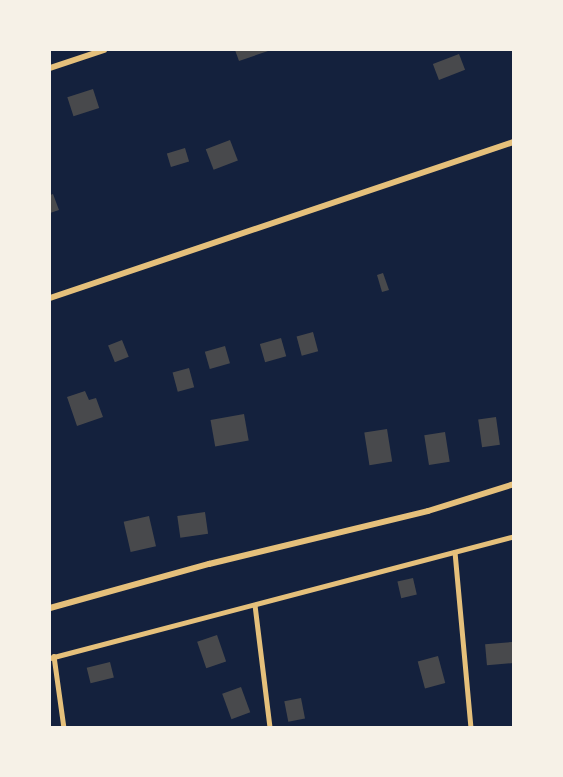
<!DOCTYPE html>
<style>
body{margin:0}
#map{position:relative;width:563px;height:777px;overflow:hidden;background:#14213d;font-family:Inter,sans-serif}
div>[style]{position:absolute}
.building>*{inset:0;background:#48494c;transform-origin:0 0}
.service>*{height:4.5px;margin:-2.25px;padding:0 2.25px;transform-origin:2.25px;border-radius:2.25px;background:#e5c07b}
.minor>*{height:6px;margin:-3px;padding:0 3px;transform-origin:3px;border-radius:3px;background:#e5c07b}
span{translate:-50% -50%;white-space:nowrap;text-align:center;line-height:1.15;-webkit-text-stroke:5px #f6f1e7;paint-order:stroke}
.frame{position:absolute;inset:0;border:51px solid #f6f1e7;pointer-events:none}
</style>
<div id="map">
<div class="building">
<i style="clip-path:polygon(235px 50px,271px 50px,239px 61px)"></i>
<i style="left:459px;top:54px;width:17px;height:28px;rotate:69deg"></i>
<i style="left:93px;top:89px;width:20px;height:27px;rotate:72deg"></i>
<i style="left:230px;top:140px;width:22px;height:26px;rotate:69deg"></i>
<i style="left:185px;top:148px;width:14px;height:19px;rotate:73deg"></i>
<i style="clip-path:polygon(53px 194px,59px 210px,50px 213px,50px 195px)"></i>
<i style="clip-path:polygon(383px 273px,389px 290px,382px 292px,377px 275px)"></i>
<i style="left:313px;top:332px;width:20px;height:17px;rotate:75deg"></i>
<i style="left:281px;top:338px;width:19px;height:22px;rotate:74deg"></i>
<i style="left:122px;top:340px;width:18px;height:15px;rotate:68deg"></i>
<i style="left:225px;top:346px;width:18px;height:21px;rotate:74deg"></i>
<i style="left:189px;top:368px;width:20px;height:17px;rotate:75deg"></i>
<i style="clip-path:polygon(85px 391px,89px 400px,96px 398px,103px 417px,77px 426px,67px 397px)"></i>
<i style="left:244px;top:414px;width:27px;height:34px;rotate:80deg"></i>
<i style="left:496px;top:417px;width:28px;height:18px;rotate:82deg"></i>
<i style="left:387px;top:429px;width:33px;height:23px;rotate:81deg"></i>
<i style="left:445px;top:432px;width:30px;height:21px;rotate:81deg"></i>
<i style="left:205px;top:512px;width:22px;height:28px;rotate:82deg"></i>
<i style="left:149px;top:516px;width:31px;height:26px;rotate:77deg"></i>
<i style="left:413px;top:578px;width:17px;height:16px;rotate:77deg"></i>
<i style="left:217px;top:635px;width:28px;height:21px;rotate:71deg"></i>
<i style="left:512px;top:642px;width:21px;height:27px;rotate:85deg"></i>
<i style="left:438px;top:656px;width:28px;height:21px;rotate:75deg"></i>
<i style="left:110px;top:662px;width:16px;height:24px;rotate:76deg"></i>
<i style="left:241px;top:687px;width:27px;height:20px;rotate:70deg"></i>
<i style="left:301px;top:698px;width:21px;height:17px;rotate:79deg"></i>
</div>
<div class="service">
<i style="left:455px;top:552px;width:177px;rotate:84.8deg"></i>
<i style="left:255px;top:605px;width:124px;rotate:83deg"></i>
<i style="left:54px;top:656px;width:73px;rotate:82.1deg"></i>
<i style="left:50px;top:658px;width:480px;rotate:-14.7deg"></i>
</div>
<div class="minor">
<i style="left:50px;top:68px;width:57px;rotate:-18.4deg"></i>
<i style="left:50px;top:298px;width:490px;rotate:-18.6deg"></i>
<i style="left:50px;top:608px;width:165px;rotate:-15.5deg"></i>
<i style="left:209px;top:564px;width:225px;rotate:-13.6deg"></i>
<i style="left:428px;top:511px;width:90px;rotate:-17.4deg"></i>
</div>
<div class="frame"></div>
</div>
